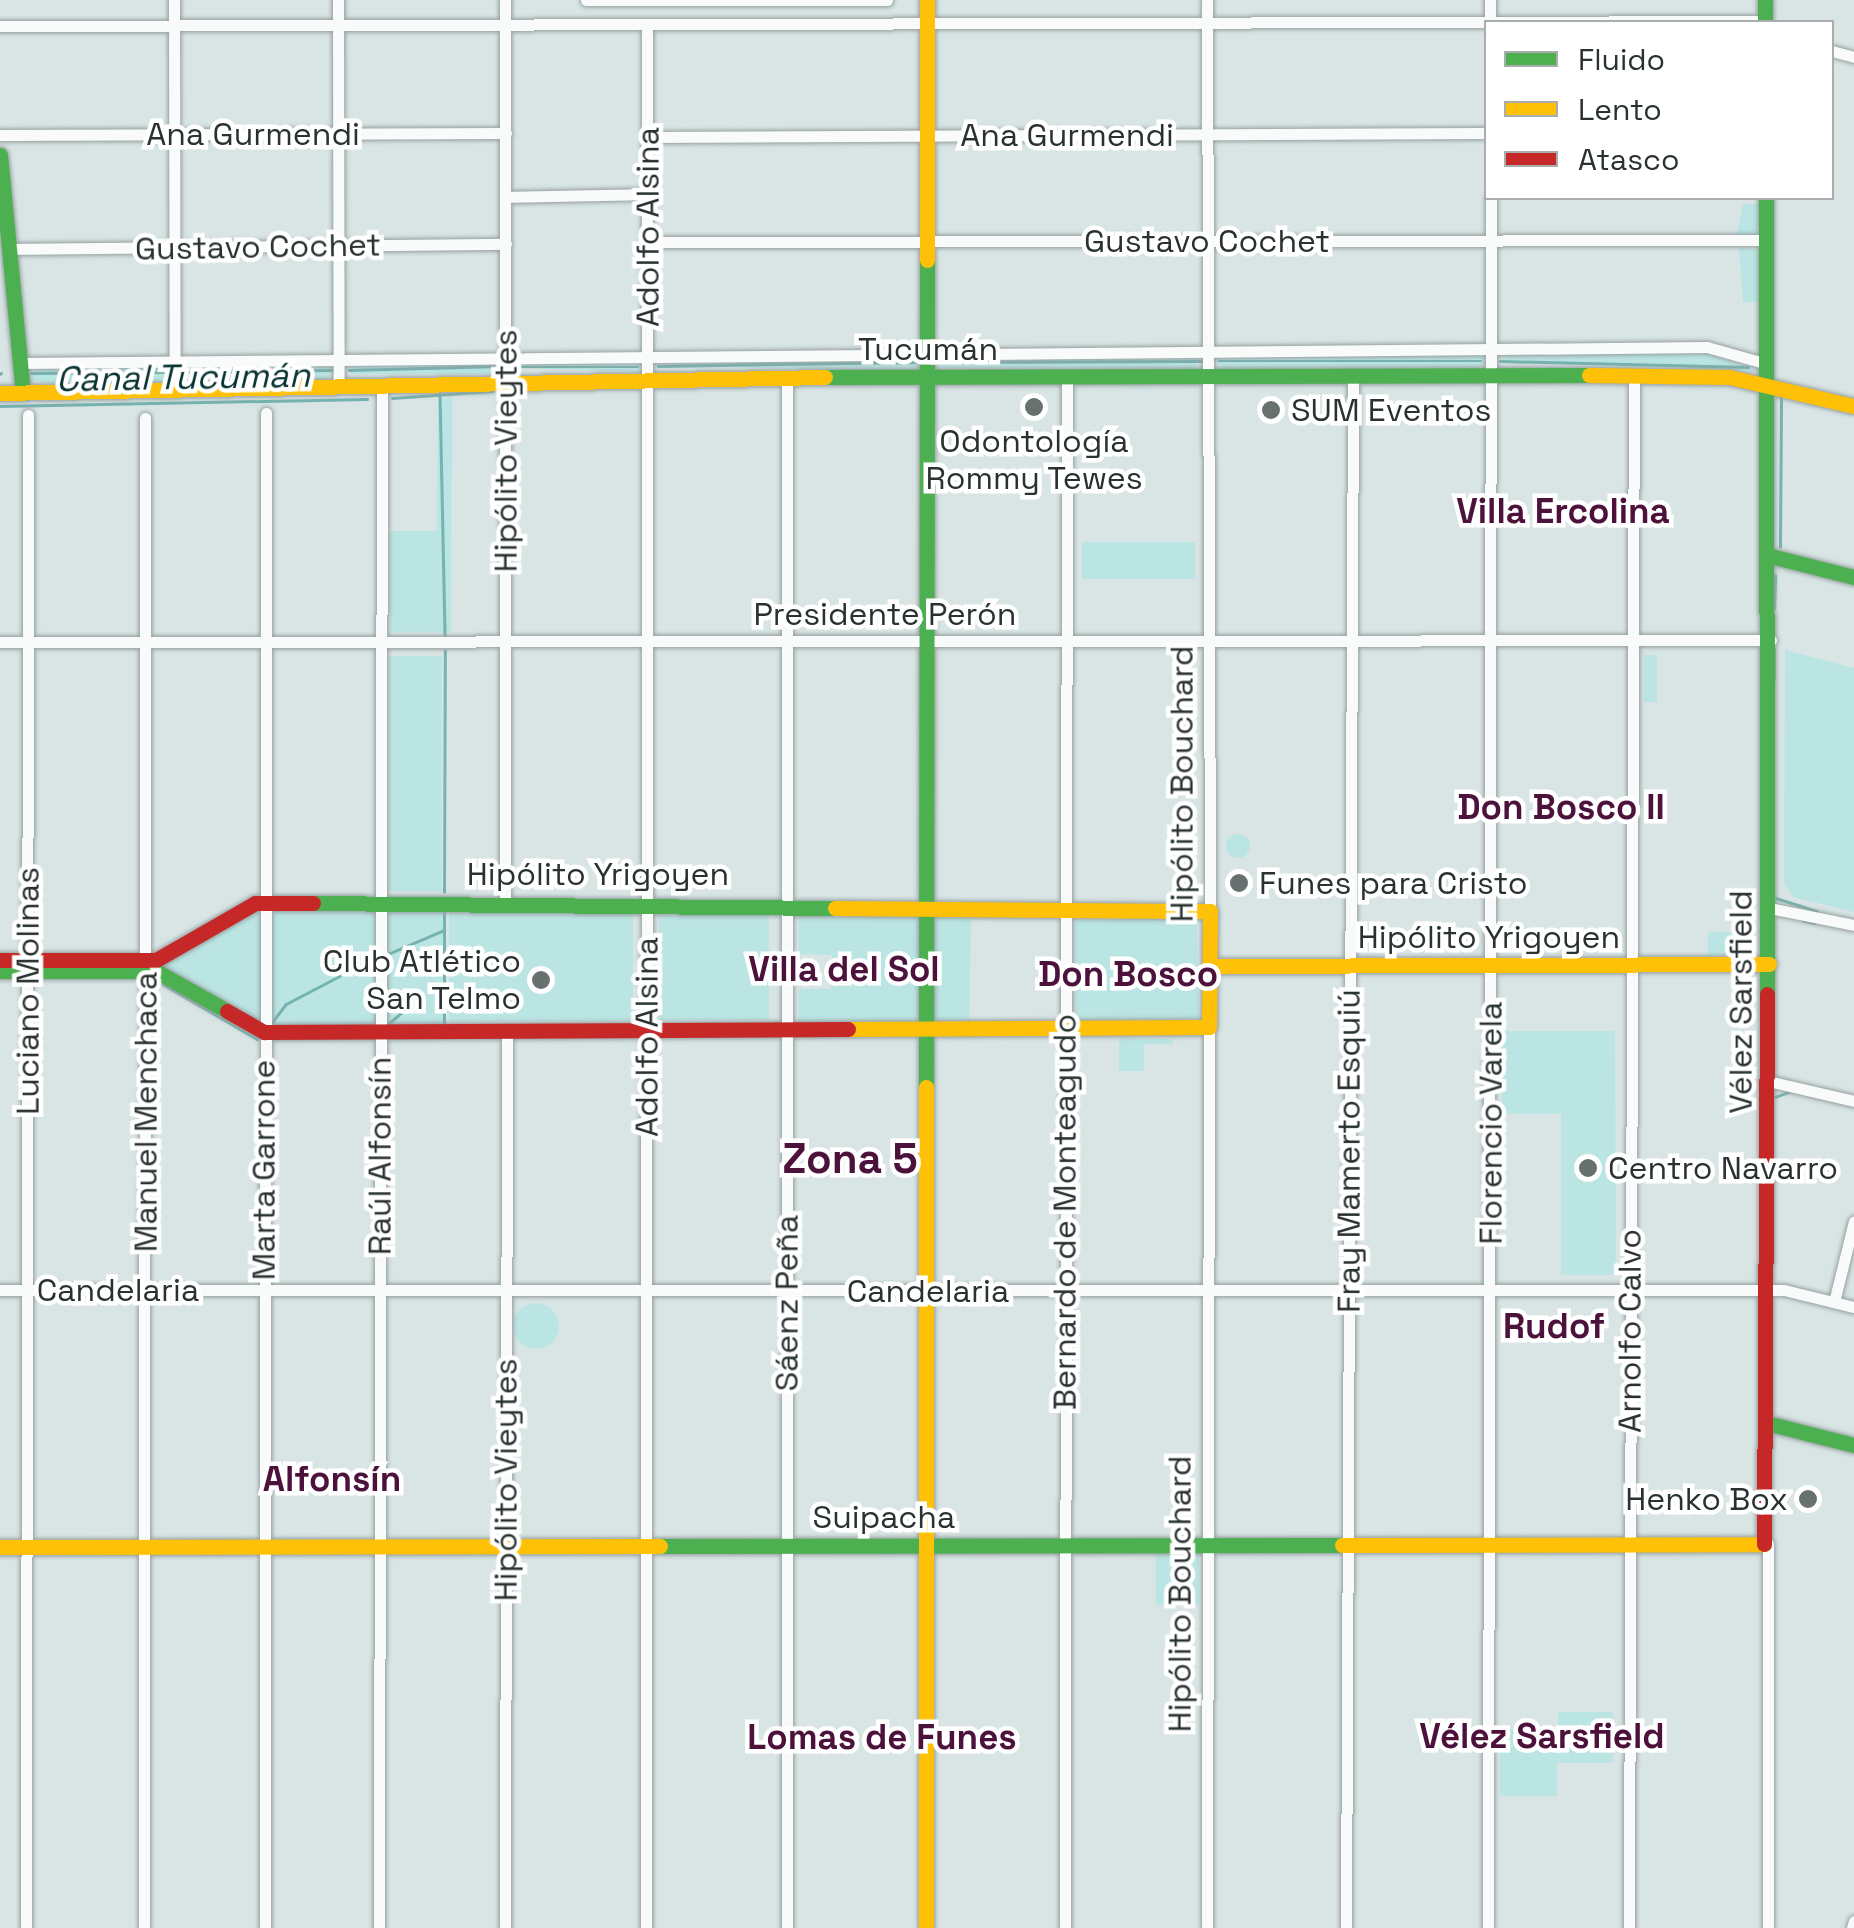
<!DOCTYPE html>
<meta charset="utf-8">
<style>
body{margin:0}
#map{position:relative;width:1854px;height:1928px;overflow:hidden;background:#d9e5e5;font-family:"Space Grotesk",sans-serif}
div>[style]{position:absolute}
.green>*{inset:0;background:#bae5e3;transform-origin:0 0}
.round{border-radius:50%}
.stream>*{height:2.5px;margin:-1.25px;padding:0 1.25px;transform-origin:1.25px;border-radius:1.25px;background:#74b3b0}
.roads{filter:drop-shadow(0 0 2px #96a0a0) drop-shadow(0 0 2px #96a0a0)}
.street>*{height:11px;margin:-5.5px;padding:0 5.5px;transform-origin:5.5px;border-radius:5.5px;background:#f9fbfb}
.fast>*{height:15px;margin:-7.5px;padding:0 7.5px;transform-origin:7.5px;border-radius:7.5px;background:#4caf50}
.slow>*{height:15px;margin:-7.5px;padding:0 7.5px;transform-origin:7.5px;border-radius:7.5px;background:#ffc107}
.jam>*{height:15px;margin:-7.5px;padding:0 7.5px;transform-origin:7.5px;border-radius:7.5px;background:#c62828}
.dots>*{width:28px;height:28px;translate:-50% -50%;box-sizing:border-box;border:5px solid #fff;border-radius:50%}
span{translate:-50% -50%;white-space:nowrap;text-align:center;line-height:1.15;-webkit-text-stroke:9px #fff;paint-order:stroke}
.street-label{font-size:32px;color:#293231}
.poi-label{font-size:32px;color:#293231}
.left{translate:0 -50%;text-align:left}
.right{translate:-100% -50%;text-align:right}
.water-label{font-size:35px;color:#0b3534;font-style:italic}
.neighbourhood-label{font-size:35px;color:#4c123b;font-weight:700}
.district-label{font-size:42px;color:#4c123b;font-weight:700}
.legend{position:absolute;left:1484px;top:20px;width:350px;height:180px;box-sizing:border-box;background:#fff;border:2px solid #a9adad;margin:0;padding:12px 18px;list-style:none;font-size:30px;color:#293231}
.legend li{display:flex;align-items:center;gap:20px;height:50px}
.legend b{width:50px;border:2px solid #a9adad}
</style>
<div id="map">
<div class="green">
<i style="clip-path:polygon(1743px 204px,1760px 204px,1756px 236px,1737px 235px)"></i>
<i style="clip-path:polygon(1739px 247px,1759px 251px,1761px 302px,1743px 302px)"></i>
<i style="clip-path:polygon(1704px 351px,1761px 372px,1499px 361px,1511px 354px)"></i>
<i style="clip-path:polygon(1482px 354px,1486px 364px,1473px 368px,1222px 368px,1215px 359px)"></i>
<i style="clip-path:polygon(918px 356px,918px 371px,903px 372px,654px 365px)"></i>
<i style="clip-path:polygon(1200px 356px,1195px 368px,938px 368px,939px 359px)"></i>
<i style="clip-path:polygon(643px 361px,642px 372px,514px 368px,515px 364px)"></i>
<i style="left:502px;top:362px;width:12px;height:151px;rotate:90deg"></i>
<i style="clip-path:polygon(335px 364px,327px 381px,227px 383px,181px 371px)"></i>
<i style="clip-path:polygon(35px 367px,165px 366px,171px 368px,164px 384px,58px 385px,32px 380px)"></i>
<i style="clip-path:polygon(452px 396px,451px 632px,390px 632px,390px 531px,437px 531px,438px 401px)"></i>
<i style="left:1195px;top:542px;width:37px;height:113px;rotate:90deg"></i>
<i style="clip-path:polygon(1785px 650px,1854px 668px,1854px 912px,1793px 897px,1784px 884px)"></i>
<i style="left:1644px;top:655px;width:13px;height:47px"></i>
<i style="left:389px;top:656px;width:53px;height:235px"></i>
<i class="round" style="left:1226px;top:834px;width:24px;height:24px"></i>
<i style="left:444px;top:902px;width:130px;height:180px;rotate:90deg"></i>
<i style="clip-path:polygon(921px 909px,920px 1025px,798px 1023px,799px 989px,831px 989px,832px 955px,799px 954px,799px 910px)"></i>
<i style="clip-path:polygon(261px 910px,262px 1025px,158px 965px,247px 912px)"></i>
<i style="left:449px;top:913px;width:184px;height:108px"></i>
<i style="left:971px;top:913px;width:112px;height:35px;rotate:91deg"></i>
<i style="left:659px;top:915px;width:110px;height:105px"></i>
<i style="left:1197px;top:918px;width:100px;height:123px;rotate:89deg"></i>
<i style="left:1708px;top:932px;width:47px;height:23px"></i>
<i style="clip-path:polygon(1502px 1031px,1615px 1031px,1616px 1275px,1561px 1275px,1561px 1114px,1502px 1114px)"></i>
<i style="clip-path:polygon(1119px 1039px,1173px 1039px,1173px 1044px,1144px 1044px,1144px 1071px,1119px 1071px)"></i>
<i class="round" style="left:513px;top:1303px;width:46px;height:46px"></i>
<i style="left:1156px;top:1553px;width:43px;height:52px"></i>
<i style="clip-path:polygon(1558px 1712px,1613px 1712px,1613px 1763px,1557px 1763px,1557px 1796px,1500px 1796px,1500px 1729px,1558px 1729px)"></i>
</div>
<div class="stream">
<i style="left:1219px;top:361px;width:262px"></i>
<i style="left:1500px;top:361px;width:248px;rotate:1.4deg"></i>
<i style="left:940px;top:362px;width:261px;rotate:-0.2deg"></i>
<i style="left:658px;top:366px;width:262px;rotate:-0.9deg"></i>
<i style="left:519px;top:367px;width:119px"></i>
<i style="left:349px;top:370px;width:150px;rotate:-1.5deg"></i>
<i style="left:185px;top:372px;width:147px;rotate:-0.8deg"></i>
<i style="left:31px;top:373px;width:137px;rotate:-0.4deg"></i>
<i style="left:0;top:374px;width:1px;rotate:-45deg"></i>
<i style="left:440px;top:394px;width:241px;rotate:88.8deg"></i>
<i style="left:392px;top:398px;width:100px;rotate:-4deg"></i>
<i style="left:0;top:406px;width:367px;rotate:-1.1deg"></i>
<i style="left:1780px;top:547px;width:149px;rotate:-89.6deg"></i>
<i style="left:1774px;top:609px;width:33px;rotate:-88deg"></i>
<i style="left:1774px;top:680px;width:31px;rotate:-90deg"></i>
<i style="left:444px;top:892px;width:241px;rotate:-89.8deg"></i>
<i style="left:1776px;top:898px;width:43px;rotate:17.6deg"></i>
<i style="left:1802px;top:920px;width:13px;rotate:13deg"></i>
<i style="left:388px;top:954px;width:59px;rotate:-23.1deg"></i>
<i style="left:163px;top:984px;width:109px;rotate:30.3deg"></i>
<i style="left:388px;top:1024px;width:26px;rotate:-40deg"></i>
<i style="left:444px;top:1024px;width:112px;rotate:-90deg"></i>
<i style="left:270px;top:1025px;width:26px;rotate:-53deg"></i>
<i style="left:286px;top:1004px;width:95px;rotate:-27.6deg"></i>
<i style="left:1775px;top:1097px;width:15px;rotate:-20deg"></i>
</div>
<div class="roads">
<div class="street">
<i style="left:174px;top:0;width:389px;rotate:89.9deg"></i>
<i style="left:338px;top:0;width:385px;rotate:89.9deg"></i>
<i style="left:586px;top:0;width:301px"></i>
<i style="left:1207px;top:0;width:911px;rotate:89.81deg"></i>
<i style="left:1490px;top:0;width:22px;rotate:90deg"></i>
<i style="left:0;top:26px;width:1765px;rotate:-0.16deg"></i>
<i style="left:1832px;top:51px;width:23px;rotate:15deg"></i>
<i style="left:0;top:135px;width:506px;rotate:-0.23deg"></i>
<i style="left:648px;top:137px;width:838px;rotate:-0.27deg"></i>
<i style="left:506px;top:197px;width:142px;rotate:-1.2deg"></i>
<i style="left:648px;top:242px;width:1119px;rotate:-0.1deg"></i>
<i style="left:9px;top:249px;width:497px;rotate:-0.6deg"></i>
<i style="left:20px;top:363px;width:1687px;rotate:-0.54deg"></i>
<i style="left:1707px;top:347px;width:63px;rotate:15.6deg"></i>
<i style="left:0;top:642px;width:1771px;rotate:-0.06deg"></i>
<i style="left:505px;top:902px;width:902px;rotate:-90deg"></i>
<i style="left:1769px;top:908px;width:87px;rotate:11.3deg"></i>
<i style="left:1768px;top:1081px;width:88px;rotate:13.1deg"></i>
<i style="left:0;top:1290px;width:1784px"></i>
<i style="left:1784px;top:1290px;width:72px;rotate:13.7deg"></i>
<i style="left:1834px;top:1302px;width:83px;rotate:-76.1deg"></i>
<i style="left:1768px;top:1544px;width:384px;rotate:90deg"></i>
<i style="left:144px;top:1926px;width:1508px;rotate:-89.96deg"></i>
<i style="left:26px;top:1928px;width:1513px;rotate:-89.92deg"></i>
<i style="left:265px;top:1928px;width:1515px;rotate:-89.96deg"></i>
<i style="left:379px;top:1928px;width:1544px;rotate:-89.89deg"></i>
<i style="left:505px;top:1928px;width:896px;rotate:-89.87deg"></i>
<i style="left:646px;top:1928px;width:1903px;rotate:-89.97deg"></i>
<i style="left:787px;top:1928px;width:1551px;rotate:-90deg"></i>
<i style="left:1065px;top:1928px;width:1553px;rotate:-89.93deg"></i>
<i style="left:1207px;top:1928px;width:901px;rotate:-89.87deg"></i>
<i style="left:1346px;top:1928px;width:1554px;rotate:-89.74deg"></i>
<i style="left:1488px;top:1928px;width:1730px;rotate:-89.9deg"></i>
<i style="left:1629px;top:1928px;width:1553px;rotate:-89.82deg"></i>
<i style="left:1852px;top:1928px;width:7px;rotate:-74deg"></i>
</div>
<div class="fast">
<i style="left:1765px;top:0;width:22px;rotate:90deg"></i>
<i style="left:0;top:155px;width:239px;rotate:84.5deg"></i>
<i style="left:1766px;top:198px;width:796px;rotate:89.93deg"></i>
<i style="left:825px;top:377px;width:764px;rotate:-0.15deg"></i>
<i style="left:1771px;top:556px;width:86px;rotate:14.2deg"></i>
<i style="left:313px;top:903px;width:522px;rotate:0.55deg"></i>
<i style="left:0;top:971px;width:156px"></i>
<i style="left:156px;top:971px;width:81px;rotate:29.4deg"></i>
<i style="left:926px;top:1087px;width:827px;rotate:-89.93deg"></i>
<i style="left:1767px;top:1423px;width:90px;rotate:14.2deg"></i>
<i style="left:660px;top:1546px;width:682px;rotate:-0.08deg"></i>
</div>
<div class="slow">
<i style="left:927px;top:260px;width:260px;rotate:-90deg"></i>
<i style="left:1589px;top:375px;width:140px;rotate:0.8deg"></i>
<i style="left:1729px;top:377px;width:128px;rotate:13.1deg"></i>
<i style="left:0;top:393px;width:825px;rotate:-1.11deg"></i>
<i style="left:835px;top:908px;width:375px;rotate:0.5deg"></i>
<i style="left:1210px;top:911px;width:116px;rotate:90.5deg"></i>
<i style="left:1209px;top:1027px;width:361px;rotate:179.7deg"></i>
<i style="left:1209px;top:966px;width:560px;rotate:-0.2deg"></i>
<i style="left:1342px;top:1545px;width:422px;rotate:-0.1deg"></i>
<i style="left:0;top:1547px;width:660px;rotate:-0.09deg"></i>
<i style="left:926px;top:1928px;width:841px;rotate:-90deg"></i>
</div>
<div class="jam">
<i style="left:0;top:960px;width:156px"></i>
<i style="left:156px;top:960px;width:114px;rotate:-29.9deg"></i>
<i style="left:255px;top:903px;width:58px"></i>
<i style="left:227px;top:1011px;width:43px;rotate:29.6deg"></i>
<i style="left:264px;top:1032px;width:584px;rotate:-0.29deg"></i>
<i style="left:1764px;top:1544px;width:550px;rotate:-89.69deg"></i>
</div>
</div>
<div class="dots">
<i style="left:1034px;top:407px;background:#677170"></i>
<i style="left:1271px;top:410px;background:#677170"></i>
<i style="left:1239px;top:883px;background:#677170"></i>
<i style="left:541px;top:980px;background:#677170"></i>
<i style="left:1588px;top:1168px;background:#677170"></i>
<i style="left:1808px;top:1499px;background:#677170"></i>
</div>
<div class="street-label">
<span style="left:253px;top:134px">Ana Gurmendi</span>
<span style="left:1067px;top:135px">Ana Gurmendi</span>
<span style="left:648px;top:227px;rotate:-90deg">Adolfo Alsina</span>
<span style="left:1207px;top:241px">Gustavo Cochet</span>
<span style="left:258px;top:247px;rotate:-1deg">Gustavo Cochet</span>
<span style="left:928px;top:349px">Tucumán</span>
<span style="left:506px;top:451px;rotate:-90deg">Hipólito Vieytes</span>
<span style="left:885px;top:614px">Presidente Perón</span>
<span style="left:1182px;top:784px;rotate:-90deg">Hipólito Bouchard</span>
<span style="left:598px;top:874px">Hipólito Yrigoyen</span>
<span style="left:1489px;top:937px">Hipólito Yrigoyen</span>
<span style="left:28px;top:991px;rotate:-90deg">Luciano Molinas</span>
<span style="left:1741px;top:1002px;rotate:-90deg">Vélez Sarsfield</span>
<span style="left:647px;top:1037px;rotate:-90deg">Adolfo Alsina</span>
<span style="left:146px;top:1112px;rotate:-90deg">Manuel Menchaca</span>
<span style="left:1491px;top:1123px;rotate:-90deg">Florencio Varela</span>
<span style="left:1349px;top:1151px;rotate:-90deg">Fray Mamerto Esquiú</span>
<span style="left:380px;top:1156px;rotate:-90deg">Raúl Alfonsín</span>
<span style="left:264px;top:1170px;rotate:-90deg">Marta Garrone</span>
<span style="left:1065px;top:1212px;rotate:-90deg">Bernardo de Monteagudo</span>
<span style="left:118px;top:1290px">Candelaria</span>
<span style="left:928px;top:1291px">Candelaria</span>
<span style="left:787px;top:1303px;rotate:-90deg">Sáenz Peña</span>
<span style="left:1630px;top:1331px;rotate:-90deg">Arnolfo Calvo</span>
<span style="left:506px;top:1480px;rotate:-90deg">Hipólito Vieytes</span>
<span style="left:884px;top:1517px">Suipacha</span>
<span style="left:1180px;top:1594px;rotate:-90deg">Hipólito Bouchard</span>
</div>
<div class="poi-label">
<span class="left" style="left:1291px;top:410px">SUM Eventos</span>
<span style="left:1034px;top:460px">Odontología<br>Rommy Tewes</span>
<span class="left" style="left:1259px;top:883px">Funes para Cristo</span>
<span class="right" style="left:521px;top:980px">Club Atlético<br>San Telmo</span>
<span class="left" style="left:1608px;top:1168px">Centro Navarro</span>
<span class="right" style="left:1788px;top:1499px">Henko Box</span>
</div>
<div class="water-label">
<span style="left:183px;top:377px;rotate:-1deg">Canal Tucumán</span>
</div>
<div class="neighbourhood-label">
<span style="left:1563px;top:511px">Villa Ercolina</span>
<span style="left:1561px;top:807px">Don Bosco II</span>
<span style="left:844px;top:969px">Villa del Sol</span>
<span style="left:1128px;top:974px">Don Bosco</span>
<span style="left:1554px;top:1326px">Rudof</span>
<span style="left:332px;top:1479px">Alfonsín</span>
<span style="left:1542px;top:1736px">Vélez Sarsfield</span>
<span style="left:882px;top:1737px">Lomas de Funes</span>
</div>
<div class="district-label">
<span style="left:850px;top:1159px">Zona 5</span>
</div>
<ul class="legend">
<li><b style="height:12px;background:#4caf50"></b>Fluido</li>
<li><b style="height:12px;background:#ffc107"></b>Lento</li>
<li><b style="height:12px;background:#c62828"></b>Atasco</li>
</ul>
</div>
